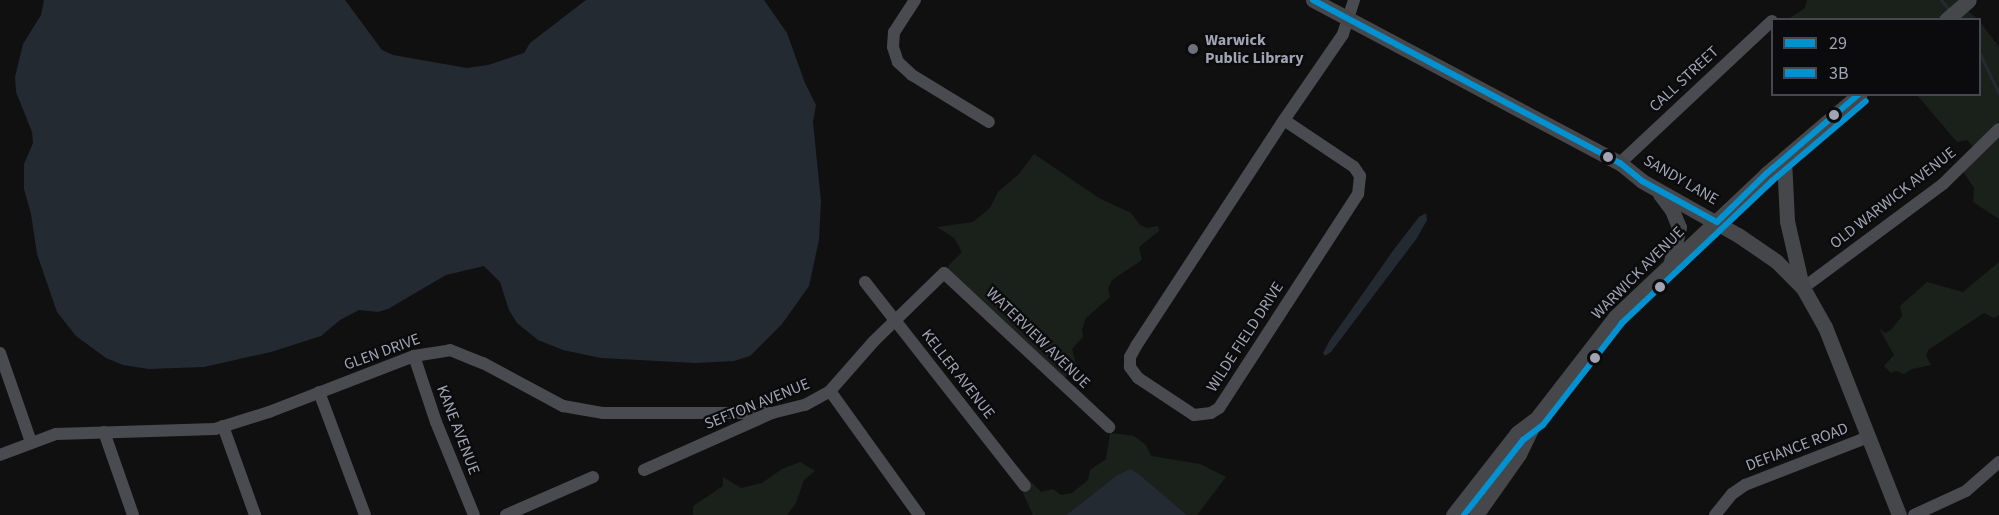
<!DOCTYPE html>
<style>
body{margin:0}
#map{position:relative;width:1999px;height:515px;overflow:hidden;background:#101010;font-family:"Source Sans 3",sans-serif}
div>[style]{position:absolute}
.green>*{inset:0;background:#1a211b}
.water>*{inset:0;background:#232a32}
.stream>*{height:3px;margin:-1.5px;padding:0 1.5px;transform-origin:1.5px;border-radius:1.5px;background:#232a32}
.minor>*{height:12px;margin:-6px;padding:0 6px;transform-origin:6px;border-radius:6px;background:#4a4b50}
.major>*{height:15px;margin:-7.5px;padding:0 7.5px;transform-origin:7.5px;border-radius:7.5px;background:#46474b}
.bus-1>*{height:6px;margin:-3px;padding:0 3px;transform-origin:3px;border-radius:3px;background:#0092d0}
.bus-2>*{height:6px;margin:-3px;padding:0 3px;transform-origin:3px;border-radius:3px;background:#0092d0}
.dots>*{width:16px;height:16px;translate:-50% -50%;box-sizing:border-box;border:3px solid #0b0a0c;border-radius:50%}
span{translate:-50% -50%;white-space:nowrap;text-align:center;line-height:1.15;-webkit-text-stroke:4.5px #0b0a0c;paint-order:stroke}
.poi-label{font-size:16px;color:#a0a4b3;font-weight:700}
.left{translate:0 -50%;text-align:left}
.street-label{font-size:16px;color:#a0a4b3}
.legend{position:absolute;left:1771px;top:18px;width:210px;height:78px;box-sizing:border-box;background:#0b0a0c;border:2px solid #47484f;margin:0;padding:8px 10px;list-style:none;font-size:18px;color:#a0a4b3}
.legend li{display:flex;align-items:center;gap:12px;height:30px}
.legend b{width:30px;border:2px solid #47484f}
</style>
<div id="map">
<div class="green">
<i style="clip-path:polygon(1807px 0,1970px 0,1963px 7px,1978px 19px,1787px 20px,1805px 8px)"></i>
<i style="clip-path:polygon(1980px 22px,1999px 47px,1999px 219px,1973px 202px,1974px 188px,1962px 170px,1978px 151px,1967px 140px,1957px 142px,1917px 95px,1980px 94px)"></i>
<i style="clip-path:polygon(1034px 154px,1099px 198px,1131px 213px,1140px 225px,1147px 228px,1158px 226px,1159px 231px,1139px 247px,1142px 260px,1112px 280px,1108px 289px,1110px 297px,1086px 318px,1082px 329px,1083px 337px,1072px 349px,1077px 367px,1060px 382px,948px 273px,949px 265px,962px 252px,954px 238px,937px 227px,973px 222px,990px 208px,998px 192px,1019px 174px)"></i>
<i style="clip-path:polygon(1999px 262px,1999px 315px,1994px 318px,1984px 313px,1928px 350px,1926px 356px,1931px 365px,1912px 369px,1904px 374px,1896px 371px,1891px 373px,1884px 366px,1894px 355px,1879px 328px,1885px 333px,1891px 330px,1902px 316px,1900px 306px,1927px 282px,1963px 292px)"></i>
<i style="clip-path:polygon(1110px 433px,1134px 436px,1146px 445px,1151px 456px,1200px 464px,1226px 477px,1197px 515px,1187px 515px,1139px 474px,1116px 476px,1066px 515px,1033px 515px,1023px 493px,1024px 475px,1041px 492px,1053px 489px,1061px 495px,1072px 493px,1088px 480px,1090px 470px,1106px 459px)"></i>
<i style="clip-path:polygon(800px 462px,815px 471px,804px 480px,796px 503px,787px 515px,693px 515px,693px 506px,723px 486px,723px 477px,741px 488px,762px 483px,782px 469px)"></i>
</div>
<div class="water">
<i style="clip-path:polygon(44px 0,345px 0,382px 50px,393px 55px,467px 68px,488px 65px,524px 53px,530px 43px,586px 0,764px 0,787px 33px,805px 83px,816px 105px,813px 122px,821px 201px,819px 240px,809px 286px,782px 324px,750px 356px,734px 361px,695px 363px,601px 358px,563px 350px,538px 340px,517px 323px,509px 310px,500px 282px,484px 266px,446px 275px,388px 309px,378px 312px,359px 310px,340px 320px,321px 336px,271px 352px,204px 367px,149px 369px,123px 365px,106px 358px,76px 336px,57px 312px,37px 254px,31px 214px,24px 189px,24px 164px,33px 143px,32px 132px,16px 92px,15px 77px,23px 44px,41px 15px)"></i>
<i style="clip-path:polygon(1426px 213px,1427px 220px,1417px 238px,1331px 352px,1325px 356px,1323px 353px,1330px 340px,1395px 248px,1419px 217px)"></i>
<i style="clip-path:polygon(1130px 469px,1139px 474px,1187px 515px,1066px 515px,1116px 476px)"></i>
</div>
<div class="stream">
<i style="left:1941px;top:0;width:13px;rotate:51deg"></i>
<i style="left:1980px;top:54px;width:44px;rotate:64.6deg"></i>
</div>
<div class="minor">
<i style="left:915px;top:0;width:38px;rotate:123deg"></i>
<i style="left:894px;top:32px;width:15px;rotate:94deg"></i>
<i style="left:893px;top:47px;width:16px;rotate:72deg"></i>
<i style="left:898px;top:62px;width:19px;rotate:43deg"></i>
<i style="left:912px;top:75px;width:90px;rotate:31.4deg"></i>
<i style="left:1284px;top:120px;width:84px;rotate:33.9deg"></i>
<i style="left:1354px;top:167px;width:11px;rotate:56deg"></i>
<i style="left:1360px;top:176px;width:18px;rotate:96deg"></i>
<i style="left:1358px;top:194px;width:255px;rotate:123deg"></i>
<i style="left:1219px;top:408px;width:9px;rotate:148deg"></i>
<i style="left:1211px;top:413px;width:17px;rotate:173deg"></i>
<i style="left:1194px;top:415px;width:67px;rotate:-146.5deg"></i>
<i style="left:1138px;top:378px;width:14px;rotate:-126deg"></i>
<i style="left:1130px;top:367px;width:10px;rotate:-90deg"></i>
<i style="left:1130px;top:357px;width:13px;rotate:-61deg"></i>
<i style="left:1136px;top:346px;width:270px;rotate:-56.8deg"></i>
<i style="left:1284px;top:120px;width:104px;rotate:-55.5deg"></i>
<i style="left:1343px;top:34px;width:36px;rotate:-72deg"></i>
<i style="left:1620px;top:163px;width:208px;rotate:-43.1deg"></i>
<i style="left:865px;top:282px;width:259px;rotate:51.9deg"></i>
<i style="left:1803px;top:288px;width:174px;rotate:-36.6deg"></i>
<i style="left:1943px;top:184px;width:78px;rotate:-44.5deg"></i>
<i style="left:0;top:353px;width:94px;rotate:70.8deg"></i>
<i style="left:414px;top:356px;width:70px;rotate:71.6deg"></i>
<i style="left:436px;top:422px;width:100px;rotate:67.8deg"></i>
<i style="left:830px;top:391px;width:153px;rotate:54.3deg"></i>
<i style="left:319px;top:392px;width:131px;rotate:69.5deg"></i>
<i style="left:223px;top:426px;width:95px;rotate:70.2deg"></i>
<i style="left:104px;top:432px;width:88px;rotate:70.7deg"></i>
<i style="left:0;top:455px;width:60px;rotate:-20.6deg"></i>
<i style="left:56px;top:434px;width:159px;rotate:-1.8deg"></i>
<i style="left:215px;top:429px;width:57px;rotate:-17.5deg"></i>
<i style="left:269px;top:412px;width:155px;rotate:-21.1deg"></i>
<i style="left:414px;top:356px;width:36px;rotate:-9deg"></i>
<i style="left:450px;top:350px;width:35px;rotate:22deg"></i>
<i style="left:483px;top:363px;width:91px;rotate:28.3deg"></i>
<i style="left:563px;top:406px;width:41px;rotate:9.9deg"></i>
<i style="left:603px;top:413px;width:169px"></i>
<i style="left:644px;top:470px;width:140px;rotate:-24deg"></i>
<i style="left:772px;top:413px;width:34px;rotate:-14deg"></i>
<i style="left:805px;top:405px;width:29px;rotate:-29deg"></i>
<i style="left:830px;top:391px;width:65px;rotate:-48.7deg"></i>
<i style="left:873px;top:342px;width:99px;rotate:-44.2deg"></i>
<i style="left:944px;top:273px;width:226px;rotate:43deg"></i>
<i style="left:506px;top:515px;width:95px;rotate:-23.6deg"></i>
<i style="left:1715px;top:515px;width:27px;rotate:-51deg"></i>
<i style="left:1732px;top:494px;width:16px;rotate:-35deg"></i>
<i style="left:1745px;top:485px;width:132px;rotate:-21.3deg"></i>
<i style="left:1914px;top:515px;width:57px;rotate:-24.8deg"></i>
<i style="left:1966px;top:491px;width:44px;rotate:-41.3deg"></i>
</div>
<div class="major">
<i style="left:1313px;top:0;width:348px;rotate:28deg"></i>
<i style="left:1620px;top:163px;width:28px;rotate:39deg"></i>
<i style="left:1642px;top:181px;width:110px;rotate:29.4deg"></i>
<i style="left:1738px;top:235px;width:46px;rotate:34.4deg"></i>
<i style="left:1776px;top:261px;width:38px;rotate:45deg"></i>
<i style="left:1803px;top:288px;width:45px;rotate:60.6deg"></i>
<i style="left:1825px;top:327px;width:202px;rotate:68.5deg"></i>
<i style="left:1946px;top:20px;width:30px;rotate:-41deg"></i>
<i style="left:1784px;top:159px;width:62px;rotate:87.2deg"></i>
<i style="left:1787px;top:221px;width:63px;rotate:77.1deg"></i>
<i style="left:1660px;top:194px;width:20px;rotate:53deg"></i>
<i style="left:1672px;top:210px;width:18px;rotate:68deg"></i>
<i style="left:1679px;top:227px;width:37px;rotate:103deg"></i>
<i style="left:1453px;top:515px;width:104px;rotate:-52deg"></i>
<i style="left:1517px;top:433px;width:21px;rotate:-37deg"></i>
<i style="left:1476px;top:515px;width:75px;rotate:-54.8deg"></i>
<i style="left:1519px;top:454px;width:39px;rotate:-64deg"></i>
<i style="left:1536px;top:419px;width:129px;rotate:-52.2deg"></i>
<i style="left:1615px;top:317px;width:208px;rotate:-43.4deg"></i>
<i style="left:1766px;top:174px;width:123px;rotate:-40.4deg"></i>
</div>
<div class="bus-1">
<i style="left:1313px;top:0;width:348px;rotate:28deg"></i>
<i style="left:1620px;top:163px;width:28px;rotate:39deg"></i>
<i style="left:1642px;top:181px;width:85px;rotate:28.7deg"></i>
<i style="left:1717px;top:222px;width:69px;rotate:-44.4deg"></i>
<i style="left:1766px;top:174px;width:123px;rotate:-40.7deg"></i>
</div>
<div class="bus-2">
<i style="left:1464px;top:515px;width:95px;rotate:-51.8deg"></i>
<i style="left:1523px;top:440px;width:25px;rotate:-37deg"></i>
<i style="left:1543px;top:425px;width:129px;rotate:-52.2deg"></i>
<i style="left:1622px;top:323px;width:207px;rotate:-43.4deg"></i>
<i style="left:1772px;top:181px;width:123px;rotate:-40.4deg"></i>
</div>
<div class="dots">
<i style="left:1193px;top:49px;background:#6e707a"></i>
<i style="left:1834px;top:115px;background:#a0a4b3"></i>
<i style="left:1608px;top:157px;background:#a0a4b3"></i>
<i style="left:1660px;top:287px;background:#a0a4b3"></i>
<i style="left:1595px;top:358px;background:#a0a4b3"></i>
</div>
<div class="poi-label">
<span class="left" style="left:1205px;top:49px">Warwick<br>Public Library</span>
</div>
<div class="street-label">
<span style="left:1684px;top:79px;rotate:-43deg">CALL STREET</span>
<span style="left:1681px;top:180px;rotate:30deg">SANDY LANE</span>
<span style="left:1893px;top:198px;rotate:-38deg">OLD WARWICK AVENUE</span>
<span style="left:1638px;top:273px;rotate:-45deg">WARWICK AVENUE</span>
<span style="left:1245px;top:337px;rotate:-57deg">WILDE FIELD DRIVE</span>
<span style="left:1038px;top:338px;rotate:44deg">WATERVIEW AVENUE</span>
<span style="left:382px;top:352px;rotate:-20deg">GLEN DRIVE</span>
<span style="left:958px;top:374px;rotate:52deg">KELLER AVENUE</span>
<span style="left:757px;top:404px;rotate:-22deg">SEFTON AVENUE</span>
<span style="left:458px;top:430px;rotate:69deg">KANE AVENUE</span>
<span style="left:1797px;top:447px;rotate:-21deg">DEFIANCE ROAD</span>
</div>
<ul class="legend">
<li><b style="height:8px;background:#0092d0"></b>29</li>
<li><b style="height:8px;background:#0092d0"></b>3B</li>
</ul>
</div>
